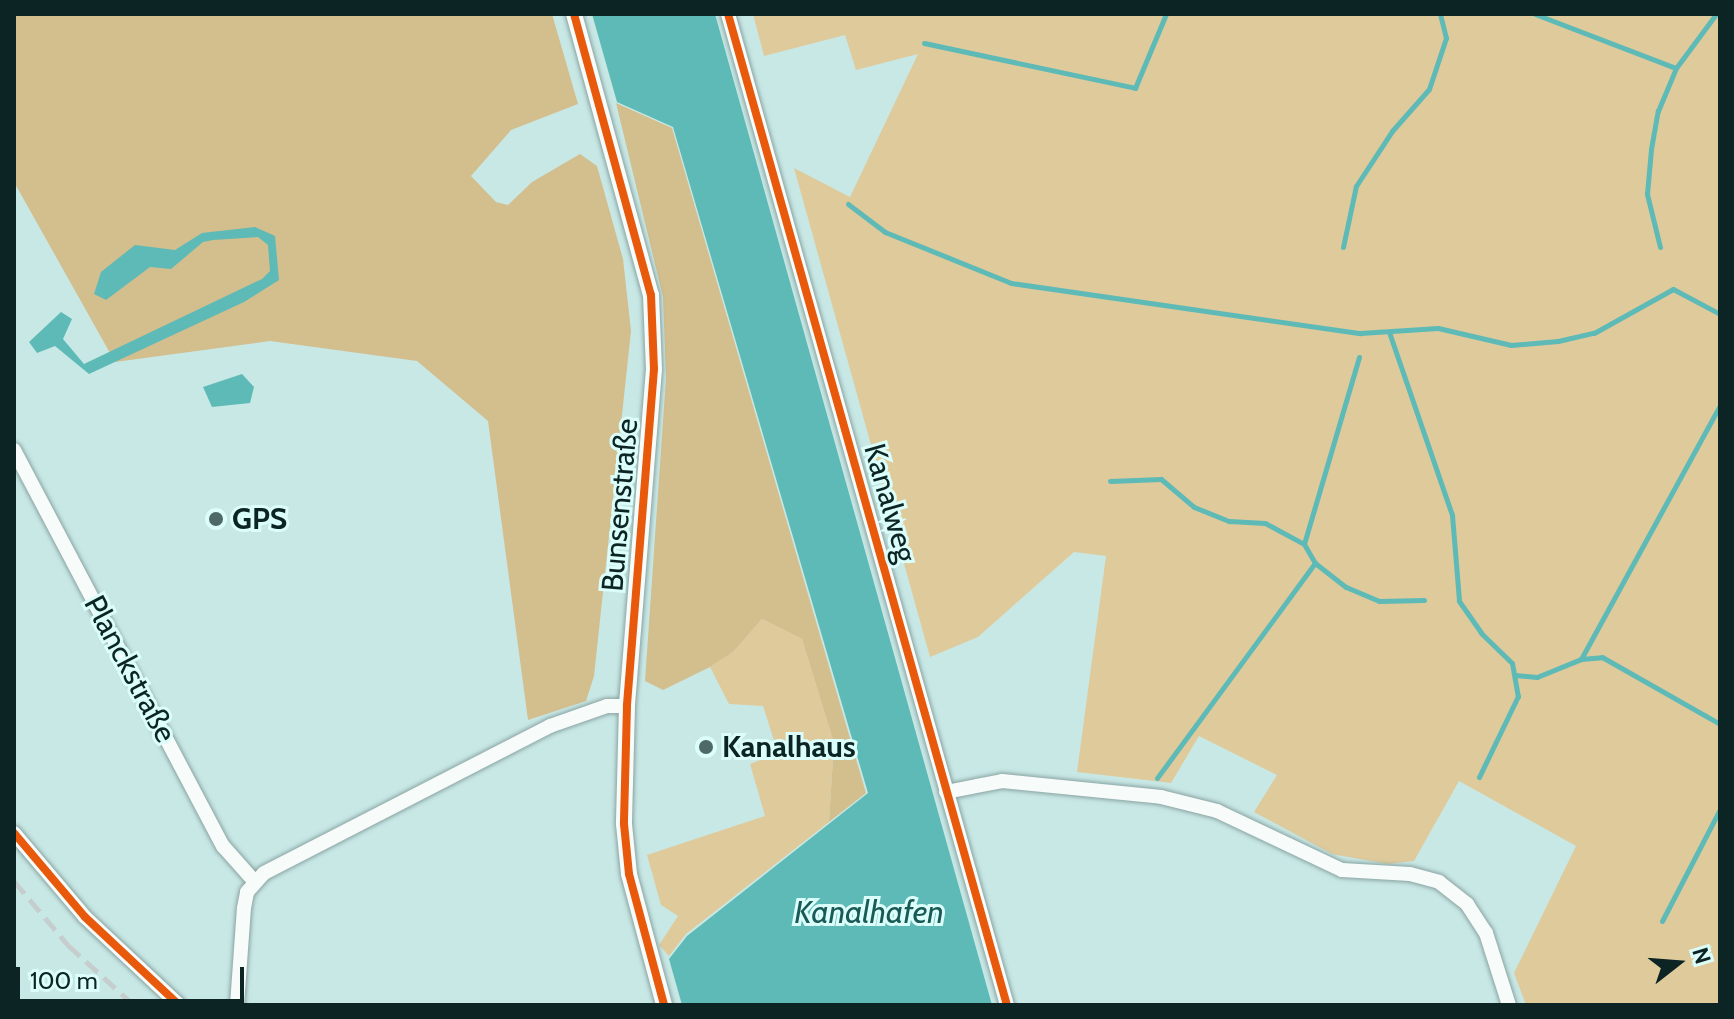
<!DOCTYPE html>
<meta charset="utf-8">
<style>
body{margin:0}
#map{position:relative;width:1734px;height:1019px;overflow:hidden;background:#c8e8e6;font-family:Cabin,sans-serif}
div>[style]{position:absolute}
.green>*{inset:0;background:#dfca9c}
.forest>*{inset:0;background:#d3be8e}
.water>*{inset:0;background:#5ebab6}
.stream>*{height:5px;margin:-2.5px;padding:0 2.5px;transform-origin:2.5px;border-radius:2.5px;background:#5ebab6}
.roads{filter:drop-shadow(0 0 2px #8aa4a2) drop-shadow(0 0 2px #8aa4a2)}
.minor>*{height:14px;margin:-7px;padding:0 7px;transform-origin:7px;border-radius:7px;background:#f7fcfb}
.tertiary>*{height:16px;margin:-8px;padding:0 8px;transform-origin:8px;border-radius:8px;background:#f7fcfb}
.rail>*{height:5px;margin-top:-2.5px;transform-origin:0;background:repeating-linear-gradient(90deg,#c5cecd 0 16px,transparent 0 24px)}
.cycleway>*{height:8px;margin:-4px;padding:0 4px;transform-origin:4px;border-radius:4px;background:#e8590c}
.dots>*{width:22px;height:22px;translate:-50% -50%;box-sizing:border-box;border:4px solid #dbfefb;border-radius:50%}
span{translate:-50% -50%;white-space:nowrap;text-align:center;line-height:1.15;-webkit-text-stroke:6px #dbfefb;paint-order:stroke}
.street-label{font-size:30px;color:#0c2423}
.poi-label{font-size:30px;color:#0c2423;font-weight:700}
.left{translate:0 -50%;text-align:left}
.water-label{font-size:32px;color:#195956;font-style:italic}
.frame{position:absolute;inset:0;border:16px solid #0c2423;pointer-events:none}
.north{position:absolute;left:1638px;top:923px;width:80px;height:80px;-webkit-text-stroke:6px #dbfefb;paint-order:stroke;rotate:73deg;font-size:22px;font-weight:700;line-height:32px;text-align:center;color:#0c2423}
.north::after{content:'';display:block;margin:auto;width:28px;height:36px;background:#0c2423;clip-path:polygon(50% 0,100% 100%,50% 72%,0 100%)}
.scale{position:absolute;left:16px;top:967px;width:228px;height:36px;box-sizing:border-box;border:4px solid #0c2423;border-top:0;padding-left:10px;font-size:24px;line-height:28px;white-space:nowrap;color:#0c2423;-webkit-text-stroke:6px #dbfefb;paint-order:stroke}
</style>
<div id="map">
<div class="green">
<i style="clip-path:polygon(753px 14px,1720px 14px,1720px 1005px,1526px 1005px,1514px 973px,1576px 846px,1459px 781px,1414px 861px,1387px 864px,1332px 854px,1254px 812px,1277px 775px,1199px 736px,1171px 783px,1077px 772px,1106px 556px,1074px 552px,978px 637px,930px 657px,794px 168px,850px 197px,918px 54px,856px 70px,845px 35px,764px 56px)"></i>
<i style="clip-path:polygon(762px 619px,802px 639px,834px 743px,829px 822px,686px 934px,669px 956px,659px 945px,678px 916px,661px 905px,647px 855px,765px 816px,750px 764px,778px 753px,763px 706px,729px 704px,710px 667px,733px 652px)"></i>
</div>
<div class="forest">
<i style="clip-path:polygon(14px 14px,552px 14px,578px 104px,511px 130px,471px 176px,496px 202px,508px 205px,532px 182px,580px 154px,597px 166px,623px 259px,631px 331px,594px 676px,586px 701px,528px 720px,488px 421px,417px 361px,270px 341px,115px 362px,14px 182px)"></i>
<i style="clip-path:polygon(616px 103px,672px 128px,866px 793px,829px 822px,834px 743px,802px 639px,762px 619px,733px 652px,710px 667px,663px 690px,645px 681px,666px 378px,663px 297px)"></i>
</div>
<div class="water">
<i style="clip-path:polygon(592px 14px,715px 14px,992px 1005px,682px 1005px,669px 959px,687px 936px,868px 793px,673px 127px,617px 102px)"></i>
<i style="clip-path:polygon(255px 227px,275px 236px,279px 280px,244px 302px,89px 374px,55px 346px,37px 353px,29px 342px,61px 312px,72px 319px,63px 339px,84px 364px,262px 279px,270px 271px,268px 245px,258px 237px,213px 240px,203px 242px,171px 269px,150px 267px,106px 300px,94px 294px,101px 272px,135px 245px,175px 250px,202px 233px)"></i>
<i style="clip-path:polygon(242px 374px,254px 387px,250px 403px,212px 407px,203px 387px)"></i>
</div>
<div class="stream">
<i style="left:1535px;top:14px;width:151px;rotate:21deg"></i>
<i style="left:1676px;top:68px;width:67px;rotate:-53.5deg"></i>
<i style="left:924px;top:43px;width:216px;rotate:12deg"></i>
<i style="left:1135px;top:88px;width:80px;rotate:-67.3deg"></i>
<i style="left:848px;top:204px;width:46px;rotate:37.1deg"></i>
<i style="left:885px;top:232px;width:136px;rotate:22deg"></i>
<i style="left:1011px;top:283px;width:353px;rotate:8.2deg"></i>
<i style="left:1360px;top:333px;width:78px;rotate:-3.7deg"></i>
<i style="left:1438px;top:328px;width:75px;rotate:13.1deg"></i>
<i style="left:1511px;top:345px;width:47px;rotate:-4.9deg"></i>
<i style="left:1558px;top:341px;width:37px;rotate:-13deg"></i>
<i style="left:1594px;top:333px;width:90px;rotate:-29.1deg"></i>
<i style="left:1673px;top:289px;width:53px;rotate:28deg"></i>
<i style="left:1343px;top:247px;width:62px;rotate:-78deg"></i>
<i style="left:1356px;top:186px;width:66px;rotate:-56.8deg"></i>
<i style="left:1392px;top:131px;width:56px;rotate:-48.6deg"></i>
<i style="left:1429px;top:89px;width:54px;rotate:-71.6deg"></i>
<i style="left:1446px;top:38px;width:25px;rotate:-104deg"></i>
<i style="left:1660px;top:247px;width:55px;rotate:-103.8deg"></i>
<i style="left:1647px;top:194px;width:45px;rotate:-84.9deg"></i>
<i style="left:1651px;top:149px;width:39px;rotate:-80deg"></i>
<i style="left:1658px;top:111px;width:47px;rotate:-67.3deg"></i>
<i style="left:1389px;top:332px;width:194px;rotate:71deg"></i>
<i style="left:1452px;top:515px;width:86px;rotate:85.3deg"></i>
<i style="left:1459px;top:601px;width:39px;rotate:55deg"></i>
<i style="left:1481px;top:633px;width:43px;rotate:44.1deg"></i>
<i style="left:1512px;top:663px;width:34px;rotate:80deg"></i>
<i style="left:1518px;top:696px;width:90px;rotate:115.7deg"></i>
<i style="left:1359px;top:357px;width:195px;rotate:106.4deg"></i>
<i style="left:1304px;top:544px;width:22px;rotate:60deg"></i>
<i style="left:1315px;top:563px;width:39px;rotate:38deg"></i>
<i style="left:1346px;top:587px;width:36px;rotate:23deg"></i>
<i style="left:1379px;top:601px;width:45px;rotate:-1.3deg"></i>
<i style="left:1110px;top:481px;width:51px;rotate:-2.2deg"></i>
<i style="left:1161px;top:479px;width:43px;rotate:40.3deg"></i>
<i style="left:1194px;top:507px;width:38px;rotate:22deg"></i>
<i style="left:1229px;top:521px;width:36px;rotate:3deg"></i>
<i style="left:1265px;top:523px;width:44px;rotate:28.3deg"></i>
<i style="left:1581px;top:659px;width:290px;rotate:-61.3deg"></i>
<i style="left:1515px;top:675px;width:22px;rotate:5deg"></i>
<i style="left:1537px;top:677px;width:48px;rotate:-22.2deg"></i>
<i style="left:1581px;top:659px;width:21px;rotate:-5deg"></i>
<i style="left:1602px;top:657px;width:136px;rotate:29.6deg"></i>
<i style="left:1157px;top:778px;width:267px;rotate:-53.7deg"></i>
<i style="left:1662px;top:921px;width:126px;rotate:-62.6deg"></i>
</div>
<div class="roads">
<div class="minor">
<i style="left:728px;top:14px;width:1030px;rotate:74.28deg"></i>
<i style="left:14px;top:450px;width:448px;rotate:62.2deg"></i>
<i style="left:223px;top:846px;width:47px;rotate:48.5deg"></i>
<i style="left:946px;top:792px;width:57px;rotate:-11.1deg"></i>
<i style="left:1002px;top:781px;width:160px;rotate:5.7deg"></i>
<i style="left:1161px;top:797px;width:58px;rotate:14deg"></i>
<i style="left:1217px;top:811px;width:138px;rotate:25.3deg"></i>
<i style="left:1342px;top:870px;width:68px;rotate:3.4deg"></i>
<i style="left:1410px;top:874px;width:30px;rotate:15deg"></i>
<i style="left:1439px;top:882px;width:36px;rotate:38deg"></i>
<i style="left:1467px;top:904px;width:35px;rotate:57deg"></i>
<i style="left:1486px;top:933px;width:76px;rotate:72.3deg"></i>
<i style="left:14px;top:833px;width:110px;rotate:49.8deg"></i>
<i style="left:85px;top:917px;width:129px;rotate:43.1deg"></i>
<i style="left:237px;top:1005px;width:97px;rotate:-85.9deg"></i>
<i style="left:244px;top:908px;width:16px;rotate:-79deg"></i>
<i style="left:247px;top:892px;width:25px;rotate:-48deg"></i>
<i style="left:264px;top:873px;width:322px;rotate:-27.2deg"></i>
<i style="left:550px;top:726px;width:60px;rotate:-19.3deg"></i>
<i style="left:607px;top:706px;width:20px"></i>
</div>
<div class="tertiary">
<i style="left:574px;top:14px;width:291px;rotate:74.7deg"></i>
<i style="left:651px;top:295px;width:74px;rotate:87.7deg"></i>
<i style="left:654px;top:369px;width:338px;rotate:94.6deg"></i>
<i style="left:627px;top:706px;width:118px;rotate:91.5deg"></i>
<i style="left:624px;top:824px;width:50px;rotate:84.3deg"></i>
<i style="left:629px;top:874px;width:136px;rotate:75deg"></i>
</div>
</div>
<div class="rail">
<i style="left:14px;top:881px;width:84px;rotate:49.8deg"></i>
<i style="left:68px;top:945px;width:89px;rotate:42.3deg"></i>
</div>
<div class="cycleway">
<i style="left:574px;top:14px;width:291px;rotate:74.7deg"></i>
<i style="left:651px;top:295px;width:74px;rotate:87.7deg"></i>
<i style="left:654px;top:369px;width:338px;rotate:94.6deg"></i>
<i style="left:627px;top:706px;width:118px;rotate:91.5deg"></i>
<i style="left:624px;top:824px;width:50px;rotate:84.3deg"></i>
<i style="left:629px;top:874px;width:136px;rotate:75deg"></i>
<i style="left:728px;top:14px;width:1030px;rotate:74.28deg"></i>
<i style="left:14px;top:833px;width:110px;rotate:49.8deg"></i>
<i style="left:85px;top:917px;width:129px;rotate:43.1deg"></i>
</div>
<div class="dots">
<i style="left:216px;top:519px;background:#4e6967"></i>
<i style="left:706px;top:747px;background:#4e6967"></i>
</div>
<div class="street-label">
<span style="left:890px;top:503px;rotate:74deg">Kanalweg</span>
<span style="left:620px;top:505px;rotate:-85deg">Bunsenstraße</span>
<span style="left:130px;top:669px;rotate:62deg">Planckstraße</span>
</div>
<div class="poi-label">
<span class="left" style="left:232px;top:519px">GPS</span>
<span class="left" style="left:722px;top:747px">Kanalhaus</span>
</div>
<div class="water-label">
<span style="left:869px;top:912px">Kanalhafen</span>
</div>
<div class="frame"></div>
<div class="north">N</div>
<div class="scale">100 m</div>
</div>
